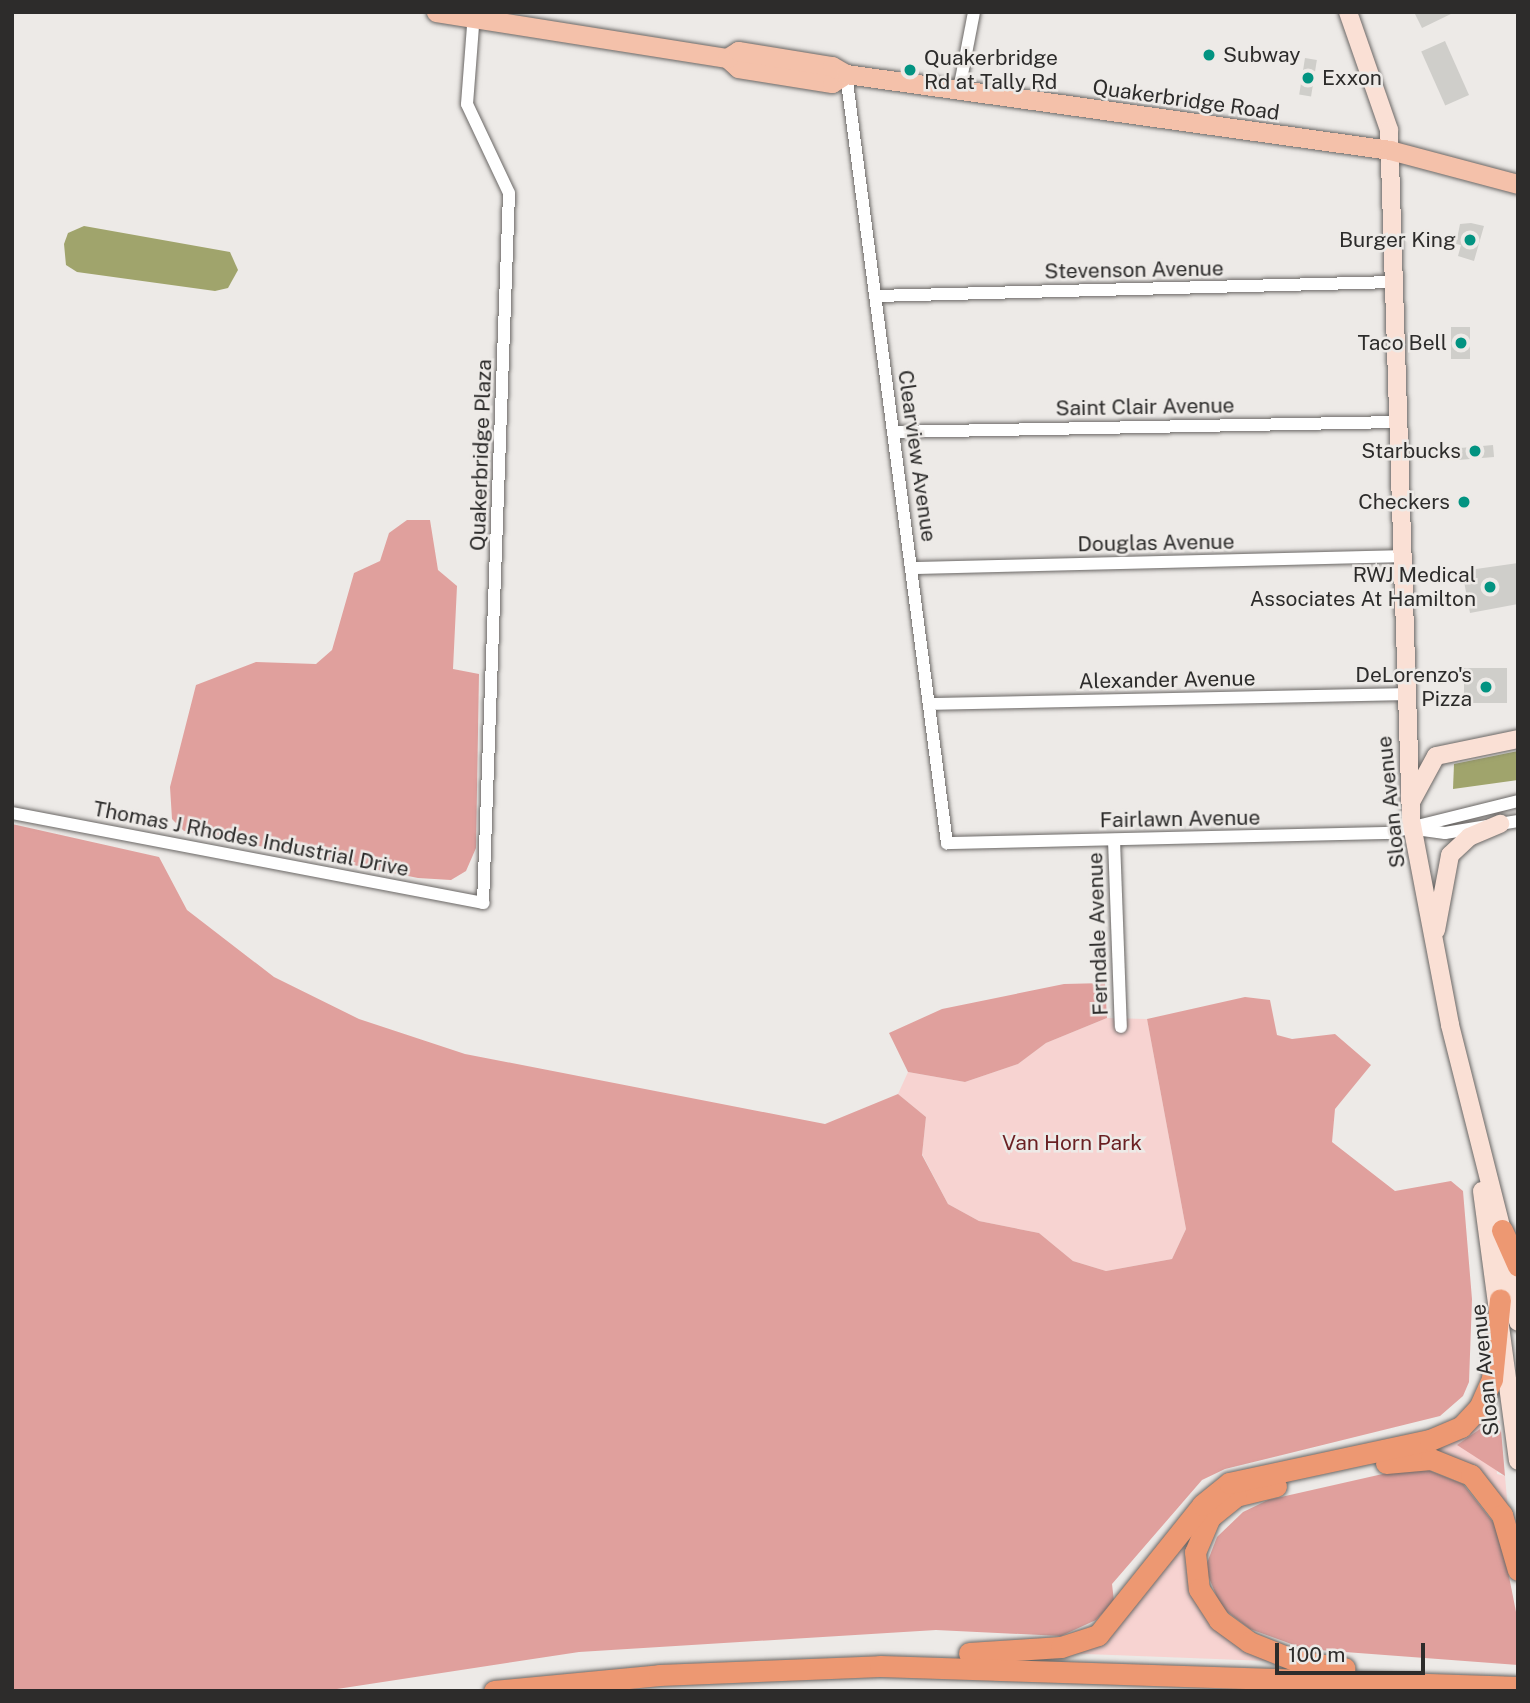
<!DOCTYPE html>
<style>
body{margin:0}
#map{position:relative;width:1530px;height:1703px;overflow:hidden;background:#edeae7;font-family:"Public Sans",sans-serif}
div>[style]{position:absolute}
.green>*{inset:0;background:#f7d3d1}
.forest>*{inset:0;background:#e0a09d}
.water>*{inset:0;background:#a0a46c}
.building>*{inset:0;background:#cfceca;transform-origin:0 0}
.roads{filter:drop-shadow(0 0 2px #6a6765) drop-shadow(0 0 2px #6a6765)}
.street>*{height:12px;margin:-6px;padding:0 6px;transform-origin:6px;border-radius:6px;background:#fff}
.secondary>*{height:18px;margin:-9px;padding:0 9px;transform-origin:9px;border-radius:9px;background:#fae0d5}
.primary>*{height:19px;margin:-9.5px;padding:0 9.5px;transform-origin:9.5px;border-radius:9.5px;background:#f4c1aa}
.highway>*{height:21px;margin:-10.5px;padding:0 10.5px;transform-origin:10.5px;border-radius:10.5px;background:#ed9872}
.dots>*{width:19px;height:19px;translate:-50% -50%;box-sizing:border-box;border:4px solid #edeae7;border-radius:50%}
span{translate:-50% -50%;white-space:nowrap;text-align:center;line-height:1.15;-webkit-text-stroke:5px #edeae7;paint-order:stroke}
.poi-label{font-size:21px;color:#2d2c2b}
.left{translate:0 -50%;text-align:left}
.right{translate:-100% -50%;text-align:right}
.street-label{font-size:21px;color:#2d2c2b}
.park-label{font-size:21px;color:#6a1f22}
.frame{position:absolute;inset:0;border:14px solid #2d2c2b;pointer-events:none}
.scale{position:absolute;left:1275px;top:1643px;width:150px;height:32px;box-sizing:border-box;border:4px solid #2d2c2b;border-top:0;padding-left:9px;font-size:21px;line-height:24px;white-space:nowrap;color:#2d2c2b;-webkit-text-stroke:5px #edeae7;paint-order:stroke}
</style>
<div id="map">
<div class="green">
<i style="clip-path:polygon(1107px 1018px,1147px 1019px,1186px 1229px,1172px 1259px,1106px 1271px,1073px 1261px,1039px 1233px,979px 1221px,948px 1204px,922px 1154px,926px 1117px,898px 1094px,908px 1072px,965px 1082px,1018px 1064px,1046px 1043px)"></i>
<i style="clip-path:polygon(1494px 1393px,1501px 1430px,1493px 1420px,1497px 1474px,1505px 1476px,1508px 1511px,1428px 1447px)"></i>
<i style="clip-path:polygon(1191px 1531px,1189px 1552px,1232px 1641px,1268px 1661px,1060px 1653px,1099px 1641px)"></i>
</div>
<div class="forest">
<i style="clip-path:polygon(407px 520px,430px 520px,438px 570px,457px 586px,453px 669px,479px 674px,476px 848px,466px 871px,451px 880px,418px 878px,184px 831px,172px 819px,170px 787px,196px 685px,256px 662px,316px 664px,332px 650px,354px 573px,380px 561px,389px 533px)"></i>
<i style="clip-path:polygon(12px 824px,159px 857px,187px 910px,274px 977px,359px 1019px,465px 1054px,825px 1124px,898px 1094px,926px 1117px,922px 1155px,948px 1204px,979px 1221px,1039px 1233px,1073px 1261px,1106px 1271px,1172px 1259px,1186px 1229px,1147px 1019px,1245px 997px,1270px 1000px,1277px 1035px,1292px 1039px,1335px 1034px,1371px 1065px,1335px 1109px,1332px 1142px,1395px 1191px,1451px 1181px,1463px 1191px,1472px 1299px,1469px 1382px,1463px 1396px,1440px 1416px,1225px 1469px,1202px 1480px,1112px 1584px,1114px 1601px,1096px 1620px,1061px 1636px,936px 1630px,579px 1652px,324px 1691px,12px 1691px)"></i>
<i style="clip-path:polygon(1105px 983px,1107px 1018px,1046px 1043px,1018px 1064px,965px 1082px,908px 1072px,889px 1033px,942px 1009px,1064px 984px)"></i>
<i style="clip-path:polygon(1493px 1420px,1501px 1430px,1505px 1476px,1457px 1445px)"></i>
<i style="clip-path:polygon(1418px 1466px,1463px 1484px,1500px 1531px,1518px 1622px,1518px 1665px,1305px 1649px,1250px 1629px,1221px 1607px,1205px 1568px,1217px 1537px,1243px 1512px,1268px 1500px)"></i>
</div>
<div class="water">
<i style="clip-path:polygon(84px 226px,230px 252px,238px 270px,228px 288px,215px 291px,77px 272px,66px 265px,64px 244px,68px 233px)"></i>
<i style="clip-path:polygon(1518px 751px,1518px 780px,1453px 789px,1454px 764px)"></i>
</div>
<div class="building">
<i style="clip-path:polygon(1414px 12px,1455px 12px,1422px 28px)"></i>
<i style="left:1445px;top:41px;width:59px;height:26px;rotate:66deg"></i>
<i style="left:1305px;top:58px;width:12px;height:37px;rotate:9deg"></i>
<i style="clip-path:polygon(1471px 223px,1484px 226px,1474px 261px,1458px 256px,1461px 245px,1456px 244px,1460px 224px)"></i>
<i style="left:1451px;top:327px;width:19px;height:32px"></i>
<i style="left:1493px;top:445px;width:12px;height:36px;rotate:85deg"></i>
<i style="clip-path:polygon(1518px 563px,1518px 604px,1470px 613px,1462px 571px)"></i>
<i style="left:1507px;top:668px;width:35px;height:43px;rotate:90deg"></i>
</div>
<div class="roads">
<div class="street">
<i style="left:846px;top:74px;width:776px;rotate:82.52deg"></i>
<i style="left:947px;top:843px;width:442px;rotate:-1.3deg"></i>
<i style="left:1389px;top:833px;width:133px;rotate:-13.9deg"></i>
<i style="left:959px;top:90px;width:79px;rotate:-79.1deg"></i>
<i style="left:876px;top:296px;width:517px;rotate:-1.55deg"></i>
<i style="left:894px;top:432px;width:504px;rotate:-1.14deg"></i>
<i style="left:912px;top:568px;width:489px;rotate:-1.4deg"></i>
<i style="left:930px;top:704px;width:474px;rotate:-1.2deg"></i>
<i style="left:12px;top:813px;width:480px;rotate:10.8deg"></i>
<i style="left:483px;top:903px;width:710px;rotate:-87.9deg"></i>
<i style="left:509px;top:193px;width:98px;rotate:-115.3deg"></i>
<i style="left:467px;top:104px;width:91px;rotate:-85.6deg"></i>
<i style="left:1416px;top:829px;width:29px;rotate:8deg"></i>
<i style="left:1445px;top:833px;width:74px;rotate:-9.3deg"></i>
<i style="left:1114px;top:840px;width:187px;rotate:87.9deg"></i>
</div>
<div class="secondary">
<i style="left:1348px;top:12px;width:125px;rotate:70.8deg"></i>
<i style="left:1389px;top:130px;width:690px;rotate:88.17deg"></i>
<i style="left:1411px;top:820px;width:209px;rotate:79.2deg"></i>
<i style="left:1450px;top:1025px;width:211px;rotate:75.8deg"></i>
<i style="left:1502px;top:1230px;width:93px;rotate:80.1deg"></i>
<i style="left:1411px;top:802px;width:52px;rotate:-61.5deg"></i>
<i style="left:1436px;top:756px;width:84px;rotate:-11.7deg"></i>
<i style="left:1436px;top:930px;width:76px;rotate:-79.4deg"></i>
<i style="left:1450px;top:855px;width:26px;rotate:-43deg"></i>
<i style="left:1469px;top:837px;width:34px;rotate:-23deg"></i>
<i style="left:1482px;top:1191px;width:272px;rotate:82.4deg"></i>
</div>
<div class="primary">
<i style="left:436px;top:12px;width:295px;rotate:9deg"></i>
<i style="left:727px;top:58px;width:15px;rotate:42deg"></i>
<i style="left:738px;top:68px;width:95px;rotate:9.1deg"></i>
<i style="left:832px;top:83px;width:17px;rotate:-33deg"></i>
<i style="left:727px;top:58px;width:13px;rotate:-32deg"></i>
<i style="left:738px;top:51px;width:95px;rotate:9.1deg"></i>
<i style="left:832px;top:66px;width:16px;rotate:30deg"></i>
<i style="left:846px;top:74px;width:549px;rotate:7.95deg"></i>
<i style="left:1390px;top:150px;width:132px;rotate:14.9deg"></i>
</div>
<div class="highway">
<i style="left:1502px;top:1230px;width:39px;rotate:66deg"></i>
<i style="left:1386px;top:1463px;width:45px;rotate:-5.1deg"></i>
<i style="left:1431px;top:1459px;width:43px;rotate:21.8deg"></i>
<i style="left:1471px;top:1475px;width:51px;rotate:52.2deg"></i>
<i style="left:1502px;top:1515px;width:57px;rotate:73.8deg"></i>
<i style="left:1276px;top:1486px;width:41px;rotate:166deg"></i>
<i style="left:1236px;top:1496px;width:33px;rotate:141deg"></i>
<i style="left:1210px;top:1517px;width:38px;rotate:113deg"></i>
<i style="left:1195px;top:1552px;width:37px;rotate:84deg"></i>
<i style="left:1199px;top:1589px;width:37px;rotate:57deg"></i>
<i style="left:1219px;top:1620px;width:37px;rotate:36deg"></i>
<i style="left:1249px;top:1642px;width:52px;rotate:21.6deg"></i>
<i style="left:1297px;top:1661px;width:48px;rotate:8.5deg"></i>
<i style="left:969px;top:1653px;width:92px;rotate:-3.7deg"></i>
<i style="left:1061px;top:1647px;width:39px;rotate:-18deg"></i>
<i style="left:1098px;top:1635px;width:166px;rotate:-51.3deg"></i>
<i style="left:1202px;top:1505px;width:35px;rotate:-39deg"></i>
<i style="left:1229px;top:1483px;width:206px;rotate:-12.1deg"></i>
<i style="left:1430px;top:1440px;width:34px;rotate:-23deg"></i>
<i style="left:1461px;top:1427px;width:26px;rotate:-47deg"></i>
<i style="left:1479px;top:1408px;width:32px;rotate:-66deg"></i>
<i style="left:1492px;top:1379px;width:80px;rotate:-84.3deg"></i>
<i style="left:494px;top:1691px;width:166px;rotate:-5.5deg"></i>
<i style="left:659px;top:1675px;width:221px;rotate:-2.3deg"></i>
<i style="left:880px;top:1666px;width:638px;rotate:1.89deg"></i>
</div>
</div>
<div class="dots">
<i style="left:1209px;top:55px;background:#029381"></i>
<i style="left:910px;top:70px;background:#029381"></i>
<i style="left:1308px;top:78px;background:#029381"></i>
<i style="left:1470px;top:240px;background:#029381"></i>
<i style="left:1461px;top:343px;background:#029381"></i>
<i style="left:1475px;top:451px;background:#029381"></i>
<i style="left:1464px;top:502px;background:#029381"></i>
<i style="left:1490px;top:587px;background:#029381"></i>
<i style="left:1486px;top:687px;background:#029381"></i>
</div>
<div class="poi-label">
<span class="left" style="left:1223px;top:55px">Subway</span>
<span class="left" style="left:924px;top:70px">Quakerbridge<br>Rd at Tally Rd</span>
<span class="left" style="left:1322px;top:78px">Exxon</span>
<span class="right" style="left:1456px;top:240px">Burger King</span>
<span class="right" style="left:1447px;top:343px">Taco Bell</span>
<span class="right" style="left:1461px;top:451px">Starbucks</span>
<span class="right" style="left:1450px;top:502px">Checkers</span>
<span class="right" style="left:1476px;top:587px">RWJ Medical<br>Associates At Hamilton</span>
<span class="right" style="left:1472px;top:687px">DeLorenzo's<br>Pizza</span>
</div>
<div class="street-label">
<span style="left:1186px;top:100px;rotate:8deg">Quakerbridge Road</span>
<span style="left:1134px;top:270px;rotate:-1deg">Stevenson Avenue</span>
<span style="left:1145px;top:407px;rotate:-1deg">Saint Clair Avenue</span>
<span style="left:481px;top:455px;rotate:-88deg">Quakerbridge Plaza</span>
<span style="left:917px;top:456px;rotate:82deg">Clearview Avenue</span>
<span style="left:1156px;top:543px;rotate:-1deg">Douglas Avenue</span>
<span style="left:1167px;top:680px;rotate:-1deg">Alexander Avenue</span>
<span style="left:1391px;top:802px;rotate:-96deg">Sloan Avenue</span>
<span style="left:1180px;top:819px;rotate:-1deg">Fairlawn Avenue</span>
<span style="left:251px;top:839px;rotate:11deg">Thomas J Rhodes Industrial Drive</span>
<span style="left:1098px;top:934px;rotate:-92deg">Ferndale Avenue</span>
<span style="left:1485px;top:1370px;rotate:-96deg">Sloan Avenue</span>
</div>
<div class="park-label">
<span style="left:1072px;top:1143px">Van Horn Park</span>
</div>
<div class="frame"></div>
<div class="scale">100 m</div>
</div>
